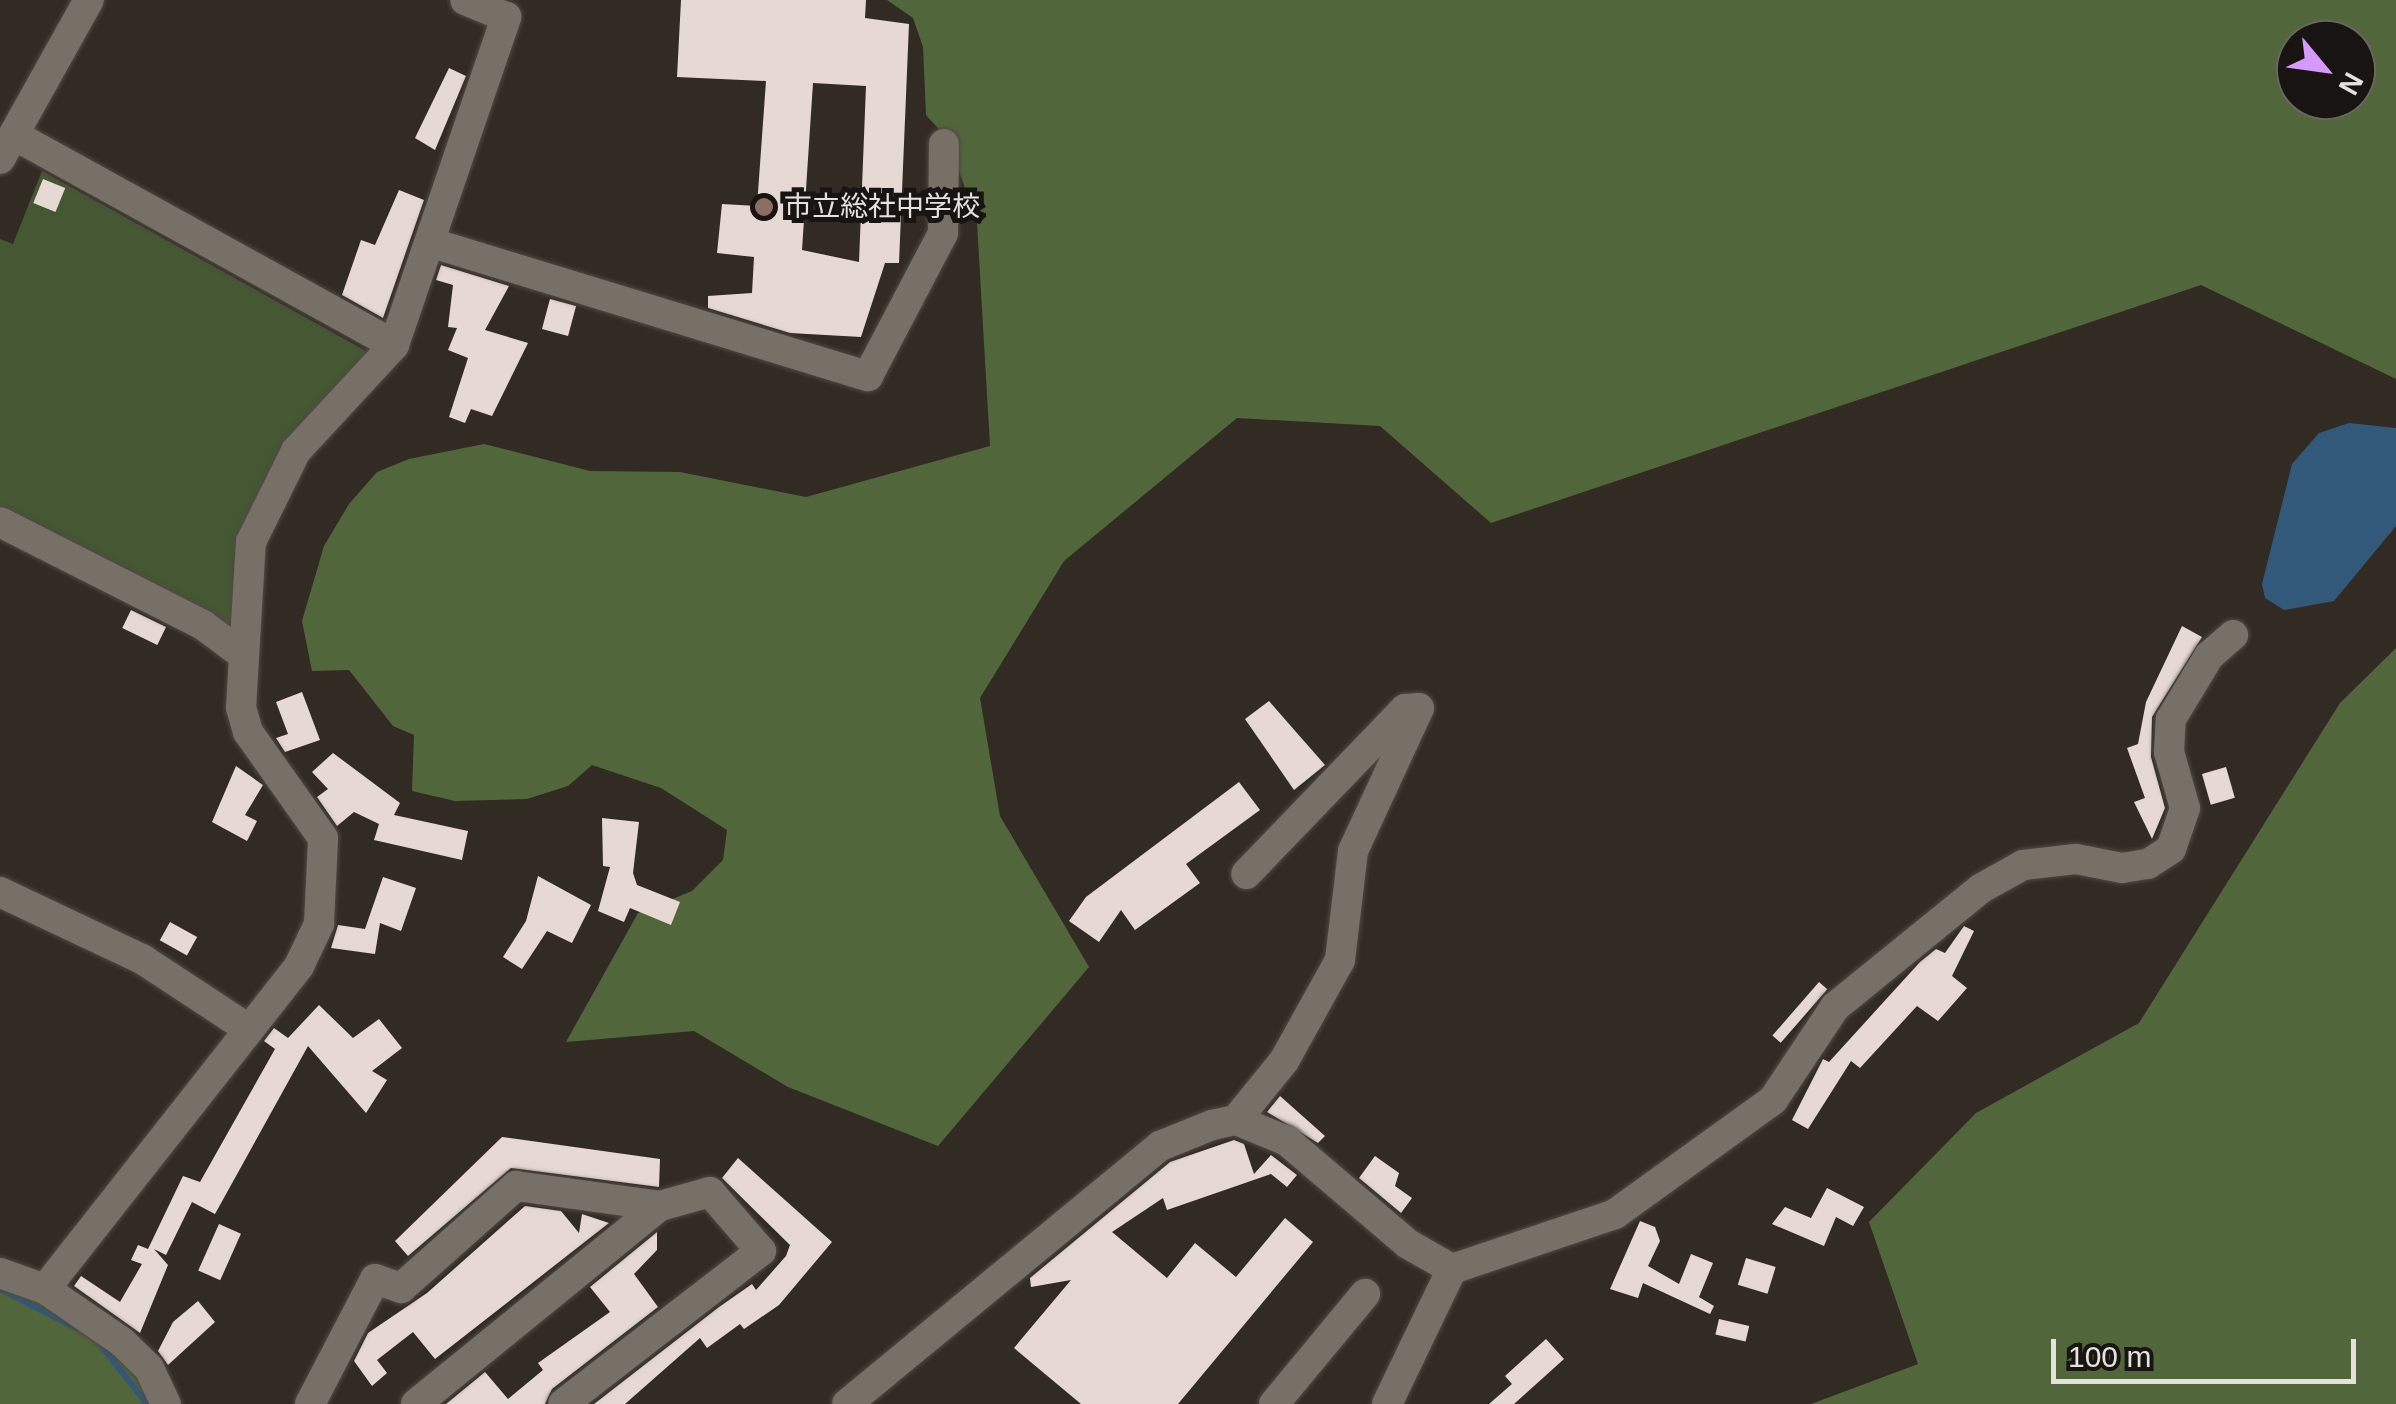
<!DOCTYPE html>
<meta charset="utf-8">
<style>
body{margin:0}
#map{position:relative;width:2396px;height:1404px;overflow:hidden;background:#322b24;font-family:Arial,"Noto Sans JP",sans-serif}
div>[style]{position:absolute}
.green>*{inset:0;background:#465734}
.forest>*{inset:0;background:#52663b}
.water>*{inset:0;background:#32597a}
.stream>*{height:6px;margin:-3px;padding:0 3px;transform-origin:3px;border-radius:3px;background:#32597a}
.building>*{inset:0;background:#e6d9d3;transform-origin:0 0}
.roads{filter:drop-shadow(0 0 2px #4f4943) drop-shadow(0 0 2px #4f4943)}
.minor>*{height:30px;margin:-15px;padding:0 15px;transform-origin:15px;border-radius:15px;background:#777067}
.dots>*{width:28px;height:28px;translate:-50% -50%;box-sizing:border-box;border:5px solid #171411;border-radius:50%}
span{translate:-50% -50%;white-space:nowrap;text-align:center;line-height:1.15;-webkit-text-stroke:10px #171411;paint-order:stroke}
.poi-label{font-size:28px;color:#e5e1dc}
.left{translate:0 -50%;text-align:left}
.north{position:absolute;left:2276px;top:20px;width:100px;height:100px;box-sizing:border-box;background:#171411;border:2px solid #696662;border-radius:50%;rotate:119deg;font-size:28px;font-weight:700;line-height:40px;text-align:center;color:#e5e1dc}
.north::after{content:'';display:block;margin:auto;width:35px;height:45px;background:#d69bfa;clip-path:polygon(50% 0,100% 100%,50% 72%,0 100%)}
.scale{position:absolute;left:2051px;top:1339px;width:305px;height:45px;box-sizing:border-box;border:5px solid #e5e1dc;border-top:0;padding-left:12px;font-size:30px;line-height:35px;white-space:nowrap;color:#e5e1dc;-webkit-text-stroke:8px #171411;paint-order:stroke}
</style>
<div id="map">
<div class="green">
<i style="clip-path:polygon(42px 171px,368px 352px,291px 443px,234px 635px,0 517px,0 239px,13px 244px)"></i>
</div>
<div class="forest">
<i style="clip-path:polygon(evenodd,887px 0,2396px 0,2396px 379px,2201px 285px,1491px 523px,1380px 426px,1237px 418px,1064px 561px,980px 698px,1000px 816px,1089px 967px,938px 1146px,788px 1087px,694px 1031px,566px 1042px,638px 913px,692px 891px,723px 860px,727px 830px,661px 788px,592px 765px,568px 786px,527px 799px,455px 801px,412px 791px,414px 735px,393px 726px,349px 670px,312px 671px,302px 621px,324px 546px,349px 504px,377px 472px,409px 459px,484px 444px,590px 471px,680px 472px,806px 497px,990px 446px,977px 223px,948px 139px,926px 115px,923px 47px,913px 18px,887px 0,2296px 40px,2356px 40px,2356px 100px,2296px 100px,2296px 40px)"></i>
<i style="clip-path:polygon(2396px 648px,2396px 1404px,1811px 1404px,1918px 1364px,1869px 1222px,1976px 1113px,2139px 1023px,2340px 703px)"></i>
<i style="clip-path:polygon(0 1283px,48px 1303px,129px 1365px,153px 1404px,0 1404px)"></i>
</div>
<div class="water">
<i style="clip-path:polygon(2349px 423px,2396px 428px,2396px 526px,2334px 601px,2284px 610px,2265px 598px,2262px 584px,2292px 464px,2319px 433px)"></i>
</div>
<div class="stream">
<i style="left:0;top:1289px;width:85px;rotate:27.2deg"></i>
<i style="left:99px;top:1343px;width:78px;rotate:51.8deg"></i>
</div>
<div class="building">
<i style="clip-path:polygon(evenodd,681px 0,866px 0,865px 18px,909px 24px,899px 263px,885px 263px,861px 337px,790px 333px,708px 308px,708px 296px,752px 293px,754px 257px,717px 253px,722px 204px,757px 206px,766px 81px,677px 77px,681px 0,813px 83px,866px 86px,859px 262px,802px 250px,813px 83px)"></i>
<i style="clip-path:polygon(449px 68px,466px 76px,435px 150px,415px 138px)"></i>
<i style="left:43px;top:179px;width:24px;height:26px;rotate:22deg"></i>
<i style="clip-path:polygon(399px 190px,424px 200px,383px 318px,342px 295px,361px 240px,375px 245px)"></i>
<i style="clip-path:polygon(441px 265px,509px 286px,485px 330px,528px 343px,492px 416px,471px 409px,465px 423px,449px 417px,468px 358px,448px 350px,457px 328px,448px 327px,453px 285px,436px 280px)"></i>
<i style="left:550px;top:299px;width:27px;height:31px;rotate:15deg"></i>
<i style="left:131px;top:610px;width:39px;height:20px;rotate:26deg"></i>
<i style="clip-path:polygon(2182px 626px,2202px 637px,2152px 717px,2151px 757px,2165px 808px,2152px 839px,2134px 802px,2145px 798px,2127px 748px,2138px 744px,2146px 702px)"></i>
<i style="clip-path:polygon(302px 692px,320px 740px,285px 752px,276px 738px,288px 734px,276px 702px)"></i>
<i style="clip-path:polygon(1269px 701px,1325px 765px,1294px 790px,1245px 719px)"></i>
<i style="clip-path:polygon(333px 753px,400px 803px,394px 815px,468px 831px,462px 860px,374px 840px,379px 824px,354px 812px,337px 826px,317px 797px,328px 789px,312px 772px)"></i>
<i style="clip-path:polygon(236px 766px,263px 785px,245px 815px,257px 821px,247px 841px,212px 822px)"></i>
<i style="left:2226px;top:767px;width:32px;height:25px;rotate:74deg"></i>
<i style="clip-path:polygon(1239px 782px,1260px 810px,1186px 864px,1200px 883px,1135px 930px,1121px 910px,1099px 942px,1069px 921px,1086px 897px)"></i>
<i style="clip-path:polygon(602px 818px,639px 822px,633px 873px,637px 885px,680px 902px,671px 925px,630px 908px,624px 922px,598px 911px,610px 867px,603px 866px)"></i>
<i style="clip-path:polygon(538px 876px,591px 905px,572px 943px,547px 931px,522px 969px,503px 957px,526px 921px)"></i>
<i style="clip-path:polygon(383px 877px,416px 888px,401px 931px,380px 923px,375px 954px,331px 948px,338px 925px,365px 929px)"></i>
<i style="left:170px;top:922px;width:31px;height:21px;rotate:29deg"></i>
<i style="clip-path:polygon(1964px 926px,1974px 931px,1952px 976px,1967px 988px,1938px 1021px,1917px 1006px,1860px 1068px,1851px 1061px,1808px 1129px,1792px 1120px,1823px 1059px,1829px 1062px,1920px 962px,1936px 949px,1945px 953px)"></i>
<i style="left:1819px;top:982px;width:11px;height:71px;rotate:41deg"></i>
<i style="clip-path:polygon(319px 1005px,353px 1038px,379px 1019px,402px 1048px,372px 1071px,387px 1080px,366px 1113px,308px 1046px,215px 1214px,192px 1202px,166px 1255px,154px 1249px,168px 1265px,140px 1333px,74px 1286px,81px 1276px,120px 1302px,142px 1264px,131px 1260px,138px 1245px,148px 1249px,183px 1176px,200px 1182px,275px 1049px,264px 1041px,274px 1028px,288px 1038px)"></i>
<i style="clip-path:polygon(1280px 1096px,1325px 1136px,1318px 1143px,1267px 1112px)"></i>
<i style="clip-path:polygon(502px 1137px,660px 1159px,659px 1187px,511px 1168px,408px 1256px,395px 1241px)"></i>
<i style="clip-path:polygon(1234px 1140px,1244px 1144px,1254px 1174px,1271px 1155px,1297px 1175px,1287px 1187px,1271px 1174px,1167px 1210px,1163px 1198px,1112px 1232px,1167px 1278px,1195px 1243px,1236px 1277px,1285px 1218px,1313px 1242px,1178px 1404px,1081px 1404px,1014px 1348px,1071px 1280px,1031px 1287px,1030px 1278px,1170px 1162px)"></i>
<i style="clip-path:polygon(1375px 1156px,1399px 1173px,1395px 1186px,1412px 1198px,1401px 1213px,1359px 1178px)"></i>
<i style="clip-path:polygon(738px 1158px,832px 1242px,779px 1305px,744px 1329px,740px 1324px,707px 1348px,700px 1338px,625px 1404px,594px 1404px,719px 1307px,752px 1284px,756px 1290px,786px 1256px,790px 1245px,722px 1178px)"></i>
<i style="clip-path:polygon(1827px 1188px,1864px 1207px,1853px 1226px,1836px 1217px,1824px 1246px,1772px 1224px,1785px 1207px,1811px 1218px)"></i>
<i style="clip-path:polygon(525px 1206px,561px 1211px,579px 1233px,582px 1214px,609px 1223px,435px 1359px,413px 1332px,377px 1360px,387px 1373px,372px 1386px,354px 1361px,368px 1333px,427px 1293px)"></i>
<i style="clip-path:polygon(1640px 1221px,1655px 1227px,1660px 1241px,1648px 1266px,1679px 1284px,1691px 1254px,1713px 1263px,1699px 1297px,1714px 1306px,1710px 1314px,1643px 1283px,1638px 1298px,1610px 1289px)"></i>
<i style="left:219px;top:1224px;width:24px;height:51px;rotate:24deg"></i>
<i style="clip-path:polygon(657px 1232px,657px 1250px,634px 1274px,658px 1307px,552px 1389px,545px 1404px,446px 1404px,485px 1372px,508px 1399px,543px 1370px,538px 1363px,610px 1312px,590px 1287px)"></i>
<i style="left:1746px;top:1258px;width:31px;height:28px;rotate:17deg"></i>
<i style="clip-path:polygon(198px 1301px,215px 1322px,168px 1365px,158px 1351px,173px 1322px)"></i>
<i style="left:1719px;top:1319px;width:31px;height:16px;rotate:13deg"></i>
<i style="clip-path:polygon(1546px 1339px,1564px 1359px,1514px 1404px,1489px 1404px,1512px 1384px,1505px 1376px)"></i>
</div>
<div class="roads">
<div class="minor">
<i style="left:14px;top:135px;width:434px;rotate:28.9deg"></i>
<i style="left:394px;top:345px;width:347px;rotate:-71.1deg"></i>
<i style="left:506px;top:17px;width:44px;rotate:-157.5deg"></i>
<i style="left:0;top:159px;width:182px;rotate:-60.8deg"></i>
<i style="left:432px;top:243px;width:456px;rotate:17deg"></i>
<i style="left:868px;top:376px;width:161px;rotate:-62.3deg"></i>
<i style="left:943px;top:233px;width:89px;rotate:-89.4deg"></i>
<i style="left:0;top:522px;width:228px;rotate:26.9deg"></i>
<i style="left:203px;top:625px;width:44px;rotate:36.6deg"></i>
<i style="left:0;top:892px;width:157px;rotate:25.3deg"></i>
<i style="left:142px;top:959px;width:122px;rotate:33.3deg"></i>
<i style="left:1236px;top:1120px;width:76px;rotate:-50.9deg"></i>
<i style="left:1284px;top:1061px;width:115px;rotate:-61deg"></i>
<i style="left:1340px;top:960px;width:110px;rotate:-83.2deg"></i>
<i style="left:1353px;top:851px;width:157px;rotate:-65.2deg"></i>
<i style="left:1419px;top:708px;width:14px;rotate:176deg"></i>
<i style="left:1405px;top:709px;width:229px;rotate:133.9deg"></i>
<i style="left:0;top:1273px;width:48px;rotate:19.6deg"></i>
<i style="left:45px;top:1289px;width:93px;rotate:34.5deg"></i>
<i style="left:122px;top:1342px;width:37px;rotate:44deg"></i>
<i style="left:149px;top:1368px;width:40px;rotate:65deg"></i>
<i style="left:45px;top:1289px;width:411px;rotate:-51.8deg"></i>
<i style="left:299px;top:966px;width:47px;rotate:-64.5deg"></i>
<i style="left:319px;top:924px;width:86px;rotate:-87.3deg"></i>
<i style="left:323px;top:838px;width:130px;rotate:-125.3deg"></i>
<i style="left:248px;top:732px;width:25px;rotate:-106deg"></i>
<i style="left:241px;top:708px;width:166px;rotate:-86.6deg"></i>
<i style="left:251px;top:542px;width:102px;rotate:-63.7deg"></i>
<i style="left:296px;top:451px;width:144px;rotate:-47.2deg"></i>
<i style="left:310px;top:1404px;width:141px;rotate:-62.5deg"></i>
<i style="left:375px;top:1279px;width:28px;rotate:19deg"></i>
<i style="left:401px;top:1288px;width:154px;rotate:-41.6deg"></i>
<i style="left:516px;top:1186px;width:145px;rotate:7.9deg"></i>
<i style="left:660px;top:1206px;width:52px;rotate:-15.6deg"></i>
<i style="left:710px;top:1192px;width:78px;rotate:49.2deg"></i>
<i style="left:761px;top:1251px;width:250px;rotate:142.3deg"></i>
<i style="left:416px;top:1404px;width:314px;rotate:-39.1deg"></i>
<i style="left:847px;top:1404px;width:406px;rotate:-39.5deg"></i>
<i style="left:1160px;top:1146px;width:56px;rotate:-22deg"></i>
<i style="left:1212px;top:1125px;width:25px;rotate:-12deg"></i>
<i style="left:1236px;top:1120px;width:55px;rotate:22.4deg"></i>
<i style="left:1287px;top:1141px;width:159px;rotate:40.4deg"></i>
<i style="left:1408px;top:1244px;width:51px;rotate:29.6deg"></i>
<i style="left:1452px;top:1269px;width:172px;rotate:-18.6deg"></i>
<i style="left:1615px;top:1214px;width:195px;rotate:-35.8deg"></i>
<i style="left:1773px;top:1100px;width:112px;rotate:-56.3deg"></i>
<i style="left:1835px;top:1007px;width:187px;rotate:-39.1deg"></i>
<i style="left:1980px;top:889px;width:49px;rotate:-29.2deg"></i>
<i style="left:2023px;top:865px;width:53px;rotate:-6.5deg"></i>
<i style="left:2076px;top:859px;width:47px;rotate:11.1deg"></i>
<i style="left:2122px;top:868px;width:26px;rotate:-9deg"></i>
<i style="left:2148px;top:864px;width:27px;rotate:-33deg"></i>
<i style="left:2171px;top:849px;width:43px;rotate:-71.1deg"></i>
<i style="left:2185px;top:808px;width:58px;rotate:-105.9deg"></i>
<i style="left:2169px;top:752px;width:33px;rotate:-87deg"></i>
<i style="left:2171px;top:719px;width:74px;rotate:-58.9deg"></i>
<i style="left:2209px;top:656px;width:32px;rotate:-41deg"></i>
<i style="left:1274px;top:1404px;width:143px;rotate:-50.4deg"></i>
<i style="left:1387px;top:1404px;width:150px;rotate:-64.3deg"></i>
</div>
</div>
<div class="dots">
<i style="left:764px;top:207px;background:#8d6e63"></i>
</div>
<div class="poi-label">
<span class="left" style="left:784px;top:207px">市立総社中学校</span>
</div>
<div class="north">N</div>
<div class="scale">100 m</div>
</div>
